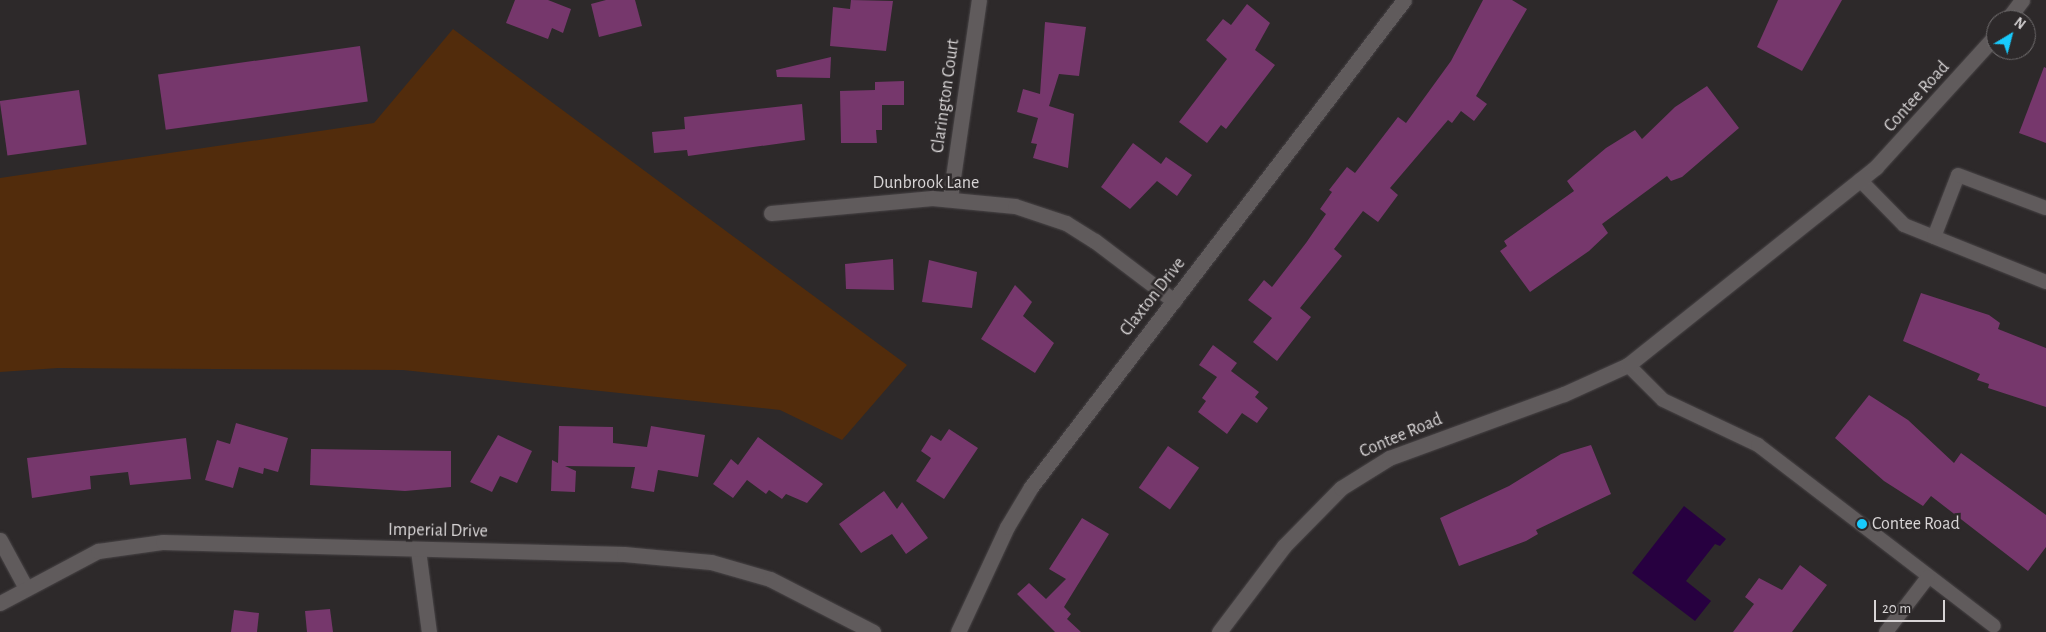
<!DOCTYPE html>
<style>
body{margin:0}
#map{position:relative;width:2046px;height:632px;overflow:hidden;background:#2d292a;font-family:"Alegreya Sans",sans-serif}
div>[style]{position:absolute}
.green>*{inset:0;background:#522c0c}
.water>*{inset:0;background:#270040}
.building>*{inset:0;background:#76376c;transform-origin:0 0}
.roads{filter:drop-shadow(0 0 1px #484446) drop-shadow(0 0 1px #484446)}
.service>*{height:14px;margin:-7px;padding:0 7px;transform-origin:7px;border-radius:7px;background:#605b5c}
.minor>*{height:15px;margin:-7.5px;padding:0 7.5px;transform-origin:7.5px;border-radius:7.5px;background:#605b5c}
.dots>*{width:14px;height:14px;translate:-50% -50%;box-sizing:border-box;border:2px solid #2d292a;border-radius:50%}
span{translate:-50% -50%;white-space:nowrap;text-align:center;line-height:1.15;-webkit-text-stroke:5px #2d292a;paint-order:stroke}
.street-label{font-size:18px;color:#d8d5d6}
.poi-label{font-size:18px;color:#d8d5d6}
.left{translate:0 -50%;text-align:left}
.north{position:absolute;left:1986px;top:10px;width:50px;height:50px;box-sizing:border-box;background:#2d292a;border:1px solid #716e6f;border-radius:50%;rotate:37deg;font-size:14px;font-weight:700;line-height:20px;text-align:center;color:#d8d5d6}
.north::after{content:'';display:block;margin:auto;width:18px;height:22px;background:#18cafc;clip-path:polygon(50% 0,100% 100%,50% 72%,0 100%)}
.scale{position:absolute;left:1874px;top:600px;width:71px;height:22px;box-sizing:border-box;border:2px solid #d8d5d6;border-top:0;padding-left:6px;font-size:15px;line-height:18px;white-space:nowrap;color:#d8d5d6;-webkit-text-stroke:4px #2d292a;paint-order:stroke}
</style>
<div id="map">
<div class="green">
<i style="clip-path:polygon(453px 29px,907px 365px,842px 440px,780px 410px,403px 370px,58px 368px,0 372px,0 178px,374px 123px)"></i>
</div>
<div class="water">
<i style="clip-path:polygon(1684px 506px,1726px 539px,1720px 546px,1715px 544px,1686px 581px,1711px 601px,1695px 621px,1632px 573px)"></i>
</div>
<div class="building">
<i style="clip-path:polygon(515px 0,548px 0,571px 9px,563px 33px,552px 28px,548px 39px,506px 23px)"></i>
<i style="clip-path:polygon(606px 0,635px 0,642px 26px,599px 37px,591px 4px)"></i>
<i style="clip-path:polygon(851px 0,893px 1px,886px 51px,830px 46px,833px 7px,850px 9px)"></i>
<i style="clip-path:polygon(1483px 0,1512px 0,1527px 9px,1476px 96px,1487px 104px,1474px 121px,1461px 111px,1452px 123px,1448px 120px,1390px 188px,1398px 195px,1378px 222px,1363px 211px,1334px 249px,1342px 256px,1300px 308px,1311px 317px,1277px 361px,1253px 342px,1272px 318px,1248px 300px,1264px 280px,1272px 287px,1306px 243px,1326px 214px,1320px 209px,1332px 192px,1329px 190px,1347px 167px,1355px 173px,1398px 117px,1406px 123px,1451px 61px)"></i>
<i style="clip-path:polygon(1778px 0,1842px 0,1802px 71px,1757px 47px)"></i>
<i style="clip-path:polygon(1247px 4px,1270px 23px,1255px 50px,1275px 65px,1226px 129px,1221px 125px,1207px 143px,1179px 122px,1227px 59px,1206px 40px,1223px 19px,1231px 25px)"></i>
<i style="clip-path:polygon(1045px 22px,1086px 27px,1079px 76px,1059px 74px,1049px 106px,1074px 114px,1068px 168px,1033px 158px,1037px 144px,1031px 143px,1038px 118px,1017px 112px,1023px 89px,1040px 94px)"></i>
<i style="left:360px;top:46px;width:56px;height:204px;rotate:82deg"></i>
<i style="clip-path:polygon(831px 57px,830px 78px,777px 77px,776px 70px)"></i>
<i style="clip-path:polygon(2044px 67px,2046px 68px,2046px 143px,2019px 133px)"></i>
<i style="clip-path:polygon(904px 81px,904px 105px,882px 105px,882px 130px,876px 130px,877px 143px,841px 143px,840px 91px,875px 90px,875px 82px)"></i>
<i style="clip-path:polygon(1707px 86px,1739px 128px,1682px 177px,1671px 181px,1667px 176px,1602px 224px,1608px 233px,1589px 251px,1530px 292px,1500px 251px,1507px 246px,1504px 241px,1574px 191px,1567px 181px,1606px 148px,1635px 130px,1642px 139px,1675px 107px)"></i>
<i style="left:79px;top:90px;width:55px;height:80px;rotate:82deg"></i>
<i style="clip-path:polygon(802px 104px,805px 140px,688px 156px,687px 150px,654px 153px,652px 132px,685px 129px,684px 117px)"></i>
<i style="clip-path:polygon(1133px 143px,1161px 164px,1166px 157px,1192px 175px,1177px 196px,1157px 181px,1130px 209px,1101px 187px)"></i>
<i style="clip-path:polygon(893px 259px,894px 290px,846px 289px,845px 264px)"></i>
<i style="clip-path:polygon(929px 260px,977px 272px,972px 308px,922px 302px)"></i>
<i style="clip-path:polygon(1015px 285px,1032px 302px,1023px 316px,1054px 343px,1035px 373px,981px 339px)"></i>
<i style="clip-path:polygon(1921px 293px,1989px 315px,2000px 323px,1998px 329px,2046px 348px,2046px 407px,1988px 388px,1989px 384px,1977px 380px,1980px 374px,1903px 341px)"></i>
<i style="clip-path:polygon(1213px 345px,1237px 363px,1231px 371px,1259px 392px,1255px 397px,1268px 408px,1257px 423px,1242px 413px,1227px 434px,1198px 412px,1206px 401px,1202px 398px,1217px 377px,1199px 365px)"></i>
<i style="clip-path:polygon(1869px 395px,1908px 420px,1954px 463px,1961px 453px,2046px 515px,2046px 547px,2028px 571px,1931px 496px,1923px 506px,1884px 481px,1835px 438px)"></i>
<i style="clip-path:polygon(236px 423px,288px 438px,278px 472px,264px 468px,263px 474px,239px 467px,233px 488px,205px 480px,217px 440px,230px 444px)"></i>
<i style="clip-path:polygon(559px 426px,613px 427px,613px 443px,647px 447px,651px 426px,705px 435px,698px 477px,658px 470px,654px 492px,631px 488px,635px 467px,565px 466px,576px 471px,575px 492px,551px 491px,552px 460px,558px 463px)"></i>
<i style="clip-path:polygon(949px 429px,978px 448px,944px 499px,916px 481px,931px 458px,921px 451px,931px 435px,941px 441px)"></i>
<i style="clip-path:polygon(498px 435px,532px 451px,517px 483px,500px 476px,492px 492px,470px 482px)"></i>
<i style="clip-path:polygon(758px 437px,823px 484px,807px 503px,786px 494px,782px 499px,769px 490px,766px 494px,747px 480px,733px 498px,713px 484px,731px 459px,738px 465px)"></i>
<i style="clip-path:polygon(186px 438px,191px 479px,130px 485px,128px 472px,90px 476px,91px 489px,32px 498px,27px 458px)"></i>
<i style="clip-path:polygon(1591px 445px,1611px 494px,1536px 530px,1538px 534px,1526px 541px,1459px 566px,1440px 518px,1509px 486px,1561px 454px)"></i>
<i style="left:1168px;top:446px;width:38px;height:51px;rotate:35deg"></i>
<i style="clip-path:polygon(311px 449px,451px 451px,451px 487px,405px 491px,310px 485px)"></i>
<i style="clip-path:polygon(884px 491px,897px 509px,902px 502px,928px 538px,906px 554px,892px 534px,861px 553px,839px 524px)"></i>
<i style="clip-path:polygon(1082px 518px,1109px 534px,1064px 607px,1071px 614px,1067px 619px,1081px 632px,1055px 632px,1017px 594px,1029px 583px,1046px 599px,1066px 579px,1049px 569px)"></i>
<i style="clip-path:polygon(1800px 565px,1827px 585px,1792px 632px,1733px 632px,1754px 604px,1745px 597px,1759px 578px,1782px 590px)"></i>
<i style="clip-path:polygon(330px 609px,333px 632px,307px 632px,305px 611px)"></i>
<i style="clip-path:polygon(234px 610px,259px 613px,257px 632px,231px 632px)"></i>
</div>
<div class="roads">
<div class="service">
<i style="left:1860px;top:180px;width:63px;rotate:45.6deg"></i>
<i style="left:1904px;top:225px;width:153px;rotate:21.9deg"></i>
<i style="left:1934px;top:237px;width:66px;rotate:-68.8deg"></i>
<i style="left:1958px;top:175px;width:94px;rotate:20.6deg"></i>
<i style="left:1628px;top:365px;width:49px;rotate:45deg"></i>
<i style="left:1663px;top:400px;width:105px;rotate:25.3deg"></i>
<i style="left:1758px;top:445px;width:297px;rotate:37.5deg"></i>
<i style="left:1886px;top:632px;width:69px;rotate:-52.6deg"></i>
</div>
<div class="minor">
<i style="left:2007px;top:20px;width:25px;rotate:-53deg"></i>
<i style="left:950px;top:198px;width:200px;rotate:-81.7deg"></i>
<i style="left:771px;top:213px;width:162px;rotate:-5.3deg"></i>
<i style="left:932px;top:198px;width:83px;rotate:5.5deg"></i>
<i style="left:1015px;top:206px;width:54px;rotate:18.4deg"></i>
<i style="left:1066px;top:223px;width:34px;rotate:32deg"></i>
<i style="left:1095px;top:241px;width:99px;rotate:37.2deg"></i>
<i style="left:0;top:540px;width:55px;rotate:61.6deg"></i>
<i style="left:418px;top:550px;width:83px;rotate:82.4deg"></i>
<i style="left:0;top:603px;width:111px;rotate:-28deg"></i>
<i style="left:98px;top:551px;width:66px;rotate:-7.9deg"></i>
<i style="left:163px;top:542px;width:461px;rotate:1.5deg"></i>
<i style="left:624px;top:554px;width:87px;rotate:5.3deg"></i>
<i style="left:711px;top:562px;width:61px;rotate:16.1deg"></i>
<i style="left:770px;top:579px;width:116px;rotate:27.2deg"></i>
<i style="left:958px;top:632px;width:116px;rotate:-65deg"></i>
<i style="left:1007px;top:527px;width:47px;rotate:-59deg"></i>
<i style="left:1031px;top:487px;width:613px;rotate:-52.55deg"></i>
<i style="left:1219px;top:632px;width:108px;rotate:-52.9deg"></i>
<i style="left:1284px;top:546px;width:81px;rotate:-45.5deg"></i>
<i style="left:1341px;top:488px;width:57px;rotate:-32deg"></i>
<i style="left:1389px;top:458px;width:186px;rotate:-20.1deg"></i>
<i style="left:1564px;top:394px;width:70px;rotate:-24.4deg"></i>
<i style="left:1628px;top:365px;width:317px;rotate:-38.6deg"></i>
<i style="left:1876px;top:167px;width:178px;rotate:-47.7deg"></i>
</div>
</div>
<div class="dots">
<i style="left:1862px;top:524px;background:#18cafc"></i>
</div>
<div class="street-label">
<span style="left:946px;top:96px;rotate:-82deg">Clarington Court</span>
<span style="left:1917px;top:97px;rotate:-48deg">Contee Road</span>
<span style="left:926px;top:183px">Dunbrook Lane</span>
<span style="left:1153px;top:297px;rotate:-52deg">Claxton Drive</span>
<span style="left:1401px;top:436px;rotate:-23deg">Contee Road</span>
<span style="left:438px;top:531px;rotate:1deg">Imperial Drive</span>
</div>
<div class="poi-label">
<span class="left" style="left:1872px;top:524px">Contee Road</span>
</div>
<div class="north">N</div>
<div class="scale">20 m</div>
</div>
